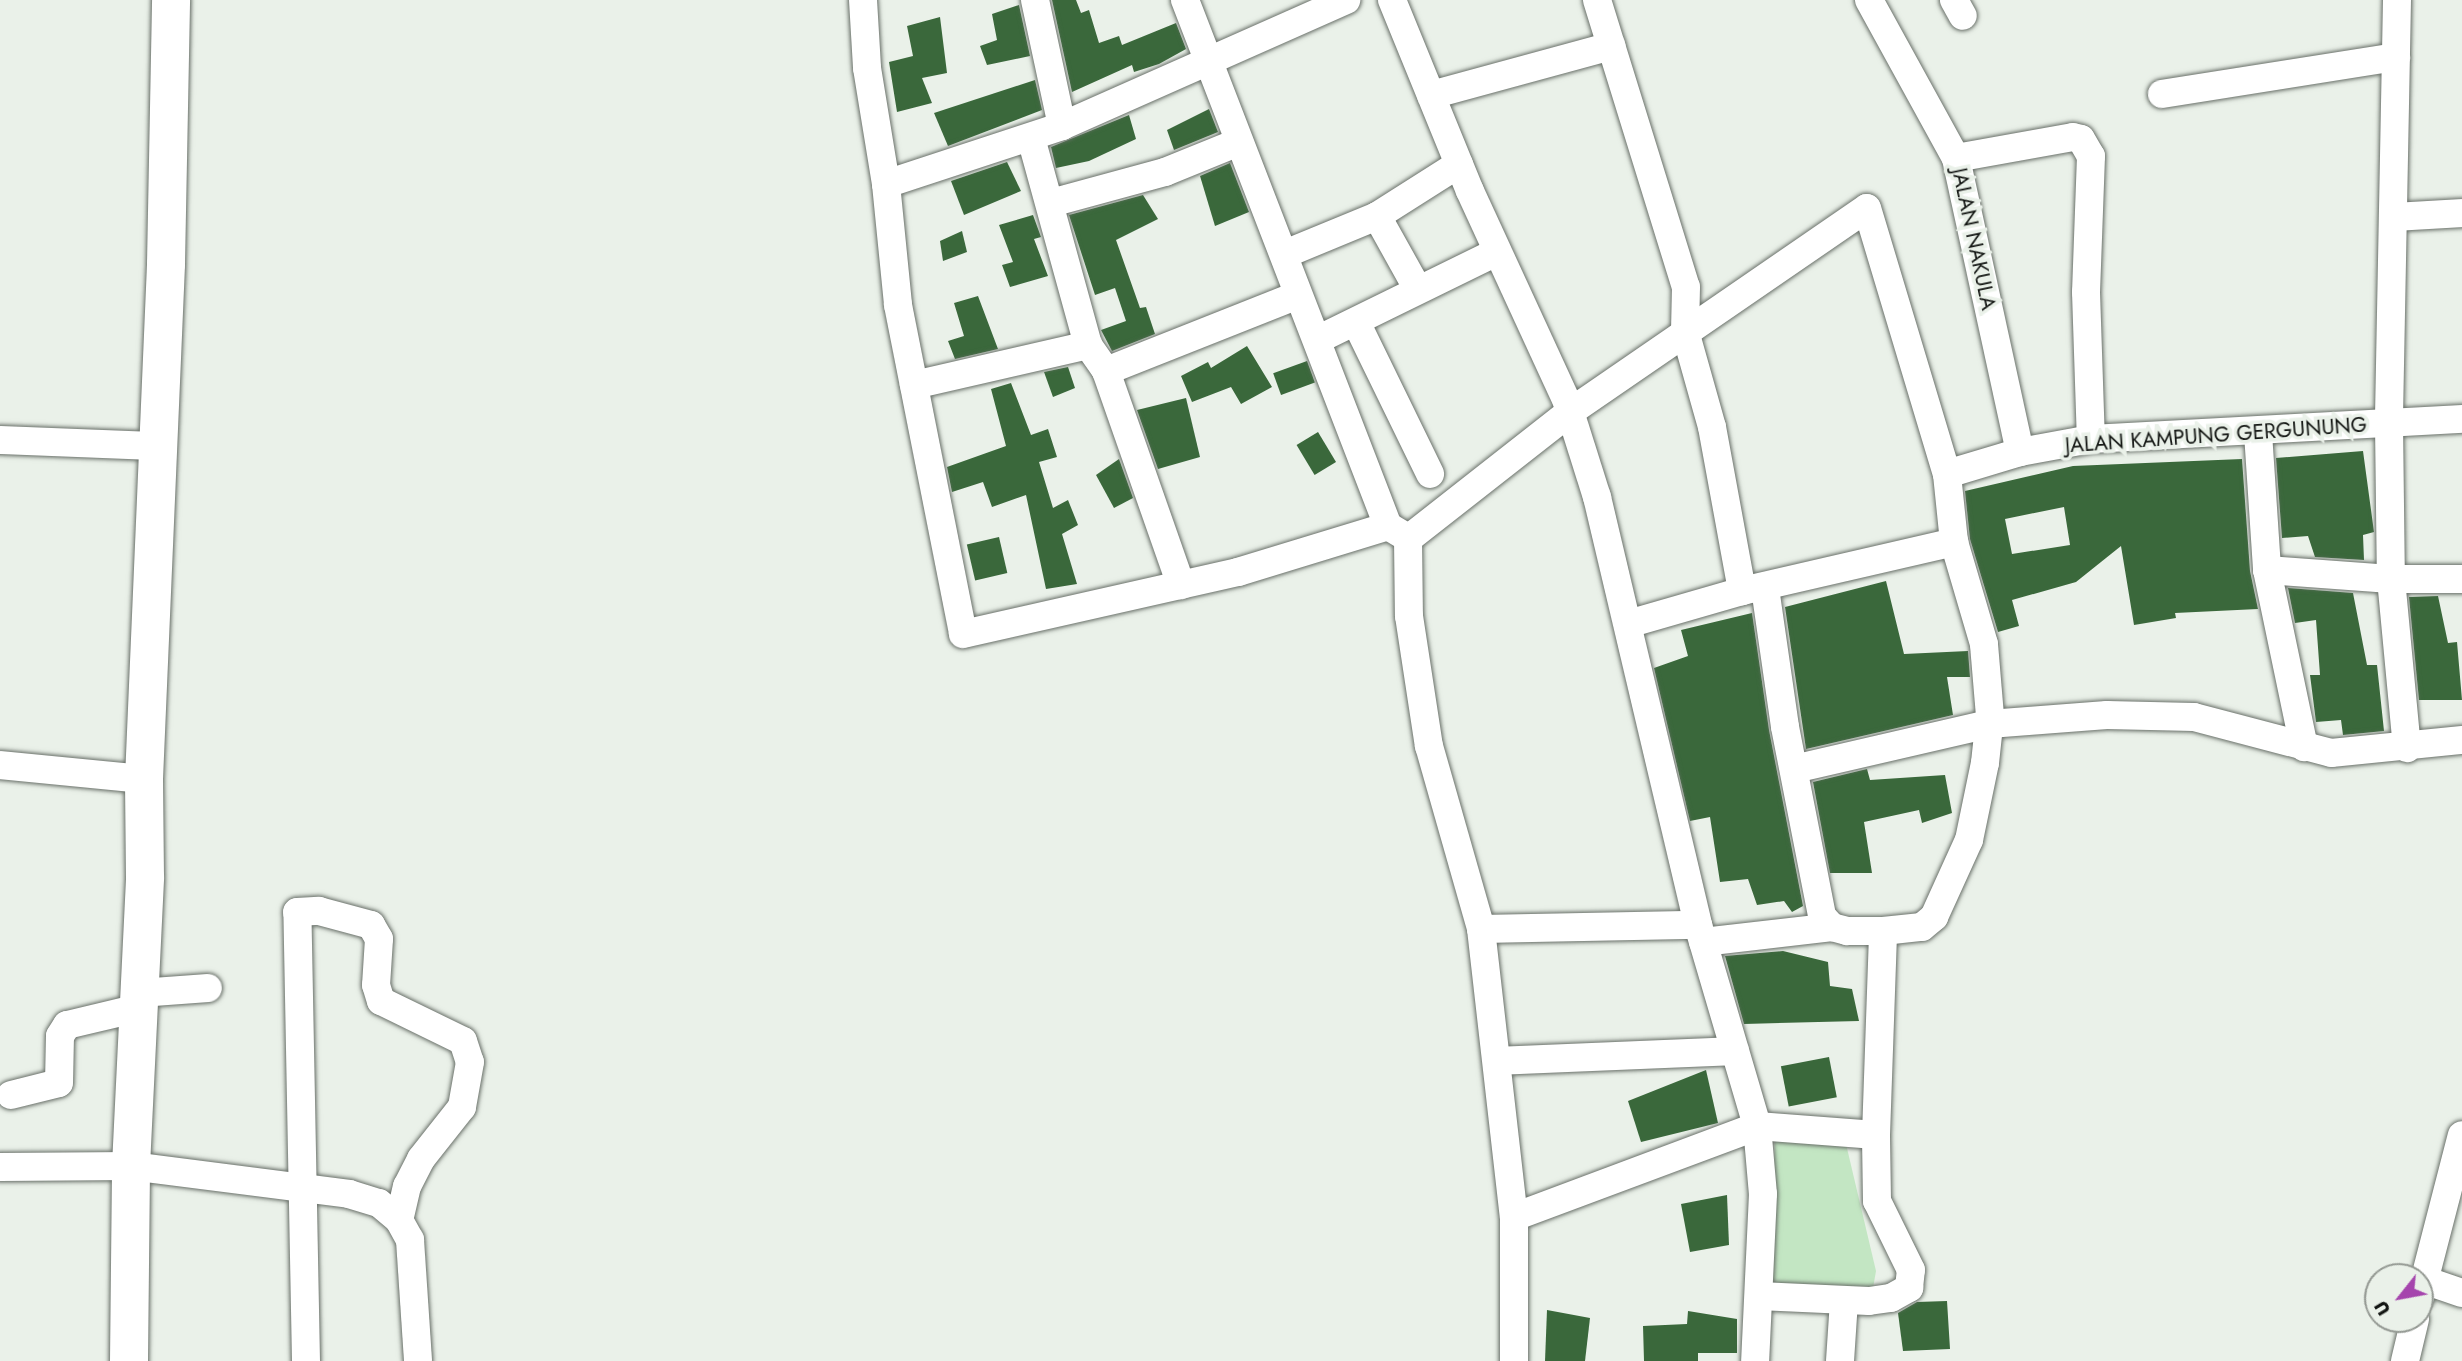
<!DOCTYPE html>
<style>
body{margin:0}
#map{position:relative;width:2462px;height:1361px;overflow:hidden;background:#eaf1e9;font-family:Jost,sans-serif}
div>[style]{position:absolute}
.green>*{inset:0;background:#c3e6c3}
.building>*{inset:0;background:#3a683b;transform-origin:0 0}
.roads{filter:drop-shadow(0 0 2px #697069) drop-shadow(0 0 2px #697069)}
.street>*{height:28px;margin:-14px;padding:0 14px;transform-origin:14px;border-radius:14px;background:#fff}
.secondary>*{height:38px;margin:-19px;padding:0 19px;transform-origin:19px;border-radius:19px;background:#fff}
span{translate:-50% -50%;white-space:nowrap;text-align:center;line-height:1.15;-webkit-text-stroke:7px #eaf1e9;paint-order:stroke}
.street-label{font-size:21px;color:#121512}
.north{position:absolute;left:2364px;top:1263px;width:70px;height:70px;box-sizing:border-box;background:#eaf1e9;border:2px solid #949993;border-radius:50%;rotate:239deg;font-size:19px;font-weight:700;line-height:28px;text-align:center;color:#121512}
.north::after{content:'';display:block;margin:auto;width:24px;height:32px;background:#a545ad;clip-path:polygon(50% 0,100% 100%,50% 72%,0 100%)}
</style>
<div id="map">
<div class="green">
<i style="clip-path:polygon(1775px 1140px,1846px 1144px,1876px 1271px,1873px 1288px,1769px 1290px)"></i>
</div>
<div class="building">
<i style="clip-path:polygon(1052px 0,1076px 0,1081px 13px,1089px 10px,1099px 43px,1119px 36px,1122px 45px,1176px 23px,1186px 49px,1159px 64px,1134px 72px,1132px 65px,1072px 92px)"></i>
<i style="clip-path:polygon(1019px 5px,1030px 56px,987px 65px,980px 46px,997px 40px,992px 14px)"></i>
<i style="clip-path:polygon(940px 17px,947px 73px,922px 78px,932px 103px,897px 112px,889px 62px,913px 56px,907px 26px)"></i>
<i style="clip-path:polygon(1035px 80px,1042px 110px,948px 146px,934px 113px)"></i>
<i style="clip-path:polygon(1209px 109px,1218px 132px,1174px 150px,1167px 130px)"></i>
<i style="clip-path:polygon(1129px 115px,1136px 139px,1089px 161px,1056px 168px,1051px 147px)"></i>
<i style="clip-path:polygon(1007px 162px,1021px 191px,964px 215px,951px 181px)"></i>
<i style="clip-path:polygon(1230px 163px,1249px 212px,1215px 226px,1200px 176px)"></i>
<i style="clip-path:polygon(1143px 195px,1158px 219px,1116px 240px,1140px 308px,1146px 307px,1155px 334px,1112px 351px,1101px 330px,1126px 321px,1115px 288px,1095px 295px,1069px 215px)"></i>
<i style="clip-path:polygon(1033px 215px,1041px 237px,1034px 239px,1048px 276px,1010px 287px,1002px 265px,1013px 262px,999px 225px)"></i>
<i style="clip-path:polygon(962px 231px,967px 252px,943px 261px,940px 241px)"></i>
<i style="clip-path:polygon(978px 296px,998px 349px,955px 359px,948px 341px,964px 336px,954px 303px)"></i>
<i style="clip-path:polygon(1247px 346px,1272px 387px,1241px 404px,1231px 387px,1192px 402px,1181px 376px,1208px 362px,1211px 368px)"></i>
<i style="left:1307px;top:361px;width:23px;height:36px;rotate:70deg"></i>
<i style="clip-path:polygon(1068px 367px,1075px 388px,1053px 397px,1044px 372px)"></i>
<i style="clip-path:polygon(1011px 383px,1031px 435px,1048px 429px,1057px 457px,1039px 462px,1053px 508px,1068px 500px,1078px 525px,1062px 534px,1077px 584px,1046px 589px,1026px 495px,992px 507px,983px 482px,952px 492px,947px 467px,1006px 446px,991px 389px)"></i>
<i style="clip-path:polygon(1186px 398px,1200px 457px,1158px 469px,1137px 410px)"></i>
<i style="left:1318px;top:432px;width:35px;height:25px;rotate:59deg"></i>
<i style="clip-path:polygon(2363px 451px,2374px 532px,2363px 535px,2364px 560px,2315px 557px,2308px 536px,2282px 538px,2276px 458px)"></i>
<i style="clip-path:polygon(1119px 459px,1133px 498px,1114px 508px,1096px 475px)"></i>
<i style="clip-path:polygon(evenodd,2242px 459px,2250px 571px,2258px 609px,2175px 613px,2176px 618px,2134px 625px,2121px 546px,2076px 582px,2012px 600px,2019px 626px,1998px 632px,1970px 539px,1965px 491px,2073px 466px,2242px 459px,2064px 507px,2070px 545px,2012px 554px,2005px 519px,2064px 507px)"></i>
<i style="left:999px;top:537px;width:37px;height:33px;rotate:77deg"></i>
<i style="clip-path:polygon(1886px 581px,1904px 654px,1968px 651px,1970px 677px,1947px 677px,1953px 715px,1806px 749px,1785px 607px)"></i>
<i style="clip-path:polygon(2288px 588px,2353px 593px,2367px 665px,2377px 665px,2384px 731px,2343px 735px,2341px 720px,2316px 722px,2310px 675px,2320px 675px,2316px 620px,2295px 623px)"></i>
<i style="clip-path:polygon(2438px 596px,2448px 643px,2457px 642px,2462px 700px,2419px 700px,2409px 597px)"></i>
<i style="clip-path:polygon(1752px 613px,1769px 730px,1803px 906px,1792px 912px,1784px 901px,1757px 905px,1748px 879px,1720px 882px,1710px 817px,1690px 821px,1654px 668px,1688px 656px,1681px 630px)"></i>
<i style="clip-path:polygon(1867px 769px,1870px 780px,1945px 775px,1952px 813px,1922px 823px,1919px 810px,1864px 822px,1872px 873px,1830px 873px,1813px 782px)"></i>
<i style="clip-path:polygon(1783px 951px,1828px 962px,1830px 986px,1852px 989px,1859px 1021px,1744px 1024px,1725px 956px)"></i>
<i style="left:1829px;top:1057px;width:41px;height:49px;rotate:79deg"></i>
<i style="clip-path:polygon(1706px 1070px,1718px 1123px,1641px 1142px,1628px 1101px)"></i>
<i style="clip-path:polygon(1727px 1195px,1729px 1245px,1690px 1252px,1681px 1204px)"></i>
<i style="clip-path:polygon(1947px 1301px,1950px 1349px,1903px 1351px,1898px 1313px,1917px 1302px)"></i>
<i style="clip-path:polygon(1547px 1310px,1590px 1318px,1585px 1361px,1545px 1361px)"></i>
<i style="clip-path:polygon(1688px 1311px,1737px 1319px,1737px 1353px,1698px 1353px,1698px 1361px,1644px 1361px,1643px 1326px,1687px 1324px)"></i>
</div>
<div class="roads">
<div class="street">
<i style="left:863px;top:0;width:68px;rotate:86.6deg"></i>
<i style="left:867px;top:68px;width:118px;rotate:80.7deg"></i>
<i style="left:886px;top:184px;width:122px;rotate:84.3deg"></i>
<i style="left:898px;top:305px;width:335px;rotate:78.8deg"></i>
<i style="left:963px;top:634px;width:282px;rotate:-12.7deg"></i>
<i style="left:1238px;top:572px;width:157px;rotate:-17deg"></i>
<i style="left:1035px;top:0;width:129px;rotate:77.9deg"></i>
<i style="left:1185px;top:0;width:564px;rotate:68.9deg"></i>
<i style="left:1388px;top:526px;width:17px;rotate:31deg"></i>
<i style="left:1392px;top:0;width:206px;rotate:67.8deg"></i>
<i style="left:1470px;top:191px;width:232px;rotate:65.3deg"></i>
<i style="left:1567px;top:402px;width:100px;rotate:72.5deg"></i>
<i style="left:1597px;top:497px;width:440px;rotate:76.7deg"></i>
<i style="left:1698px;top:925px;width:209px;rotate:73.6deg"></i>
<i style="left:1757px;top:1126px;width:68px;rotate:85deg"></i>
<i style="left:1763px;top:1194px;width:167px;rotate:92.7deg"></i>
<i style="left:1597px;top:0;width:300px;rotate:72.8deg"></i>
<i style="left:1686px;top:287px;width:44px;rotate:91.3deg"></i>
<i style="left:1685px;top:331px;width:100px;rotate:74.3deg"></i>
<i style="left:1712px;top:427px;width:167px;rotate:79.6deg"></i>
<i style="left:1869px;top:0;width:180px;rotate:61.2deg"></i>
<i style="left:1954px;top:0;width:18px;rotate:61deg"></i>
<i style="left:2397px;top:0;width:424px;rotate:91.1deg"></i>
<i style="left:2389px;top:424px;width:155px;rotate:89.3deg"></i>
<i style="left:2391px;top:579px;width:170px;rotate:84.6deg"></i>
<i style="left:2162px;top:94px;width:237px;rotate:-9deg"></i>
<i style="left:1431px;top:95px;width:187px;rotate:-15.2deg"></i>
<i style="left:1031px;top:138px;width:215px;rotate:74.6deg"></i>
<i style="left:1088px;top:345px;width:32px;rotate:55deg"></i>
<i style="left:1106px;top:371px;width:227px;rotate:70.7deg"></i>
<i style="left:886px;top:184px;width:185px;rotate:-18.2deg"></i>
<i style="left:1062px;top:126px;width:311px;rotate:-23.9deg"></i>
<i style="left:1051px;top:203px;width:118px;rotate:-15.2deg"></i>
<i style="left:1165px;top:172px;width:80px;rotate:-22.1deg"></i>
<i style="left:1377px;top:216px;width:82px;rotate:60.9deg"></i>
<i style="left:2395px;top:217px;width:67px;rotate:-3.4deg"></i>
<i style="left:1285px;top:254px;width:100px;rotate:-22.4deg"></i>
<i style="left:1377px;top:216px;width:97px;rotate:-32.4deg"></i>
<i style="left:1356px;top:322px;width:169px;rotate:64deg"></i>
<i style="left:1317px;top:340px;width:200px;rotate:-26.1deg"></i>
<i style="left:1106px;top:371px;width:206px;rotate:-21.6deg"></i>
<i style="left:914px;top:385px;width:179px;rotate:-12.9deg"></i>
<i style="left:2258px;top:433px;width:137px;rotate:86.2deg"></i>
<i style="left:2267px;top:570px;width:181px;rotate:78.2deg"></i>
<i style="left:0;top:440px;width:159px;rotate:2.2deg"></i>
<i style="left:2020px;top:452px;width:301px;rotate:-102.3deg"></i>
<i style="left:1956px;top:158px;width:119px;rotate:-10.2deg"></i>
<i style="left:2073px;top:137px;width:8px;rotate:14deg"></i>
<i style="left:2081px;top:139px;width:20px;rotate:60deg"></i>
<i style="left:2091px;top:156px;width:136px;rotate:92.1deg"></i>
<i style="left:2086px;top:292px;width:147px;rotate:88.1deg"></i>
<i style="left:1408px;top:539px;width:206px;rotate:-38.1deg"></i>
<i style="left:1570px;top:412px;width:360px;rotate:-34.5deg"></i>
<i style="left:1867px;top:208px;width:278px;rotate:73.3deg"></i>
<i style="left:1408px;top:539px;width:77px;rotate:89.3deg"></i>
<i style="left:1409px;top:616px;width:132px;rotate:81.3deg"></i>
<i style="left:1429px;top:746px;width:190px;rotate:74.1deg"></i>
<i style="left:1481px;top:929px;width:290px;rotate:83.5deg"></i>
<i style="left:1514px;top:1217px;width:144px;rotate:90deg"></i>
<i style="left:2267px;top:570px;width:124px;rotate:4.2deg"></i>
<i style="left:2391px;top:579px;width:71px"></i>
<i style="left:1765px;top:588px;width:140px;rotate:81.8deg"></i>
<i style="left:1785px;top:727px;width:193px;rotate:78.9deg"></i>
<i style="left:1822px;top:916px;width:15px;rotate:48deg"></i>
<i style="left:1832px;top:927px;width:16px;rotate:15deg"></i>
<i style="left:1847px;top:931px;width:36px"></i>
<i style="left:1628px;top:624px;width:119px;rotate:-16.1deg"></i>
<i style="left:1742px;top:591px;width:218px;rotate:-13deg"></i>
<i style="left:1954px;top:542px;width:68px;rotate:-95.9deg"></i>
<i style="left:1947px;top:474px;width:76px;rotate:-16.8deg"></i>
<i style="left:2020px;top:452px;width:72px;rotate:-10.4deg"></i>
<i style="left:2091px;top:439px;width:372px;rotate:-3.1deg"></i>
<i style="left:0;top:765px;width:145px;rotate:5.6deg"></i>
<i style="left:1794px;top:769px;width:200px;rotate:-13deg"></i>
<i style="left:1989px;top:724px;width:118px;rotate:-4.4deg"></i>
<i style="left:2107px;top:715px;width:87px;rotate:1.3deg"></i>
<i style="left:2194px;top:717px;width:142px;rotate:14.7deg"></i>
<i style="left:2331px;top:753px;width:132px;rotate:-5.7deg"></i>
<i style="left:1481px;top:929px;width:217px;rotate:-1.1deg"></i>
<i style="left:1703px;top:942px;width:130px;rotate:-6.6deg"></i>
<i style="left:140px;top:993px;width:68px;rotate:-4.2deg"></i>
<i style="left:1497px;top:1061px;width:238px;rotate:-2.4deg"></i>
<i style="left:11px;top:1095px;width:49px;rotate:-14deg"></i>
<i style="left:59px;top:1083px;width:47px;rotate:-88.8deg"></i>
<i style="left:60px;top:1036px;width:13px;rotate:-58deg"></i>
<i style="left:67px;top:1025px;width:74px;rotate:-13.3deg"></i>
<i style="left:0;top:1167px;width:131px;rotate:-0.4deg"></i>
<i style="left:131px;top:1166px;width:220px;rotate:7.3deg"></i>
<i style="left:349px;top:1194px;width:31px;rotate:17deg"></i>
<i style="left:379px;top:1203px;width:26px;rotate:40deg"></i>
<i style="left:399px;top:1220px;width:23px;rotate:61deg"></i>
<i style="left:410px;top:1240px;width:121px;rotate:86.2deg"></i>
<i style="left:1514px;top:1217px;width:259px;rotate:-20.5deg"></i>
<i style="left:1757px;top:1126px;width:119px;rotate:4.3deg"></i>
<i style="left:1876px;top:1135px;width:204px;rotate:-88deg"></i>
<i style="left:1883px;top:931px;width:39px;rotate:-6deg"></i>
<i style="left:1922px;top:927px;width:16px;rotate:-40deg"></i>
<i style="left:1934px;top:917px;width:85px;rotate:-65.6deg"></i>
<i style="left:1969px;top:840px;width:79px;rotate:-78.3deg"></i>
<i style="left:1985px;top:763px;width:47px;rotate:-83.9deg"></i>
<i style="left:1990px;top:716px;width:72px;rotate:-94.8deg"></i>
<i style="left:1984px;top:644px;width:106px;rotate:-106.4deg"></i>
<i style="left:2424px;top:1280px;width:40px;rotate:18.9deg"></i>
<i style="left:1759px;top:1296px;width:110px;rotate:2.6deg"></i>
<i style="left:1869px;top:1301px;width:22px;rotate:-8deg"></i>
<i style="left:1891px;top:1298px;width:21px;rotate:-29deg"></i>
<i style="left:1909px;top:1288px;width:18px;rotate:-84deg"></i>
<i style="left:1911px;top:1270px;width:77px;rotate:-116.2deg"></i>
<i style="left:1877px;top:1201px;width:66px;rotate:-90.9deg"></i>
<i style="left:2420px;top:1297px;width:167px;rotate:-75.5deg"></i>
<i style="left:306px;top:1361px;width:449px;rotate:-91.1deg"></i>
<i style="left:297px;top:912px;width:22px;rotate:-3deg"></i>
<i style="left:319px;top:911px;width:54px;rotate:15.1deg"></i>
<i style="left:371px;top:925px;width:16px;rotate:60deg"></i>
<i style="left:379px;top:939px;width:46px;rotate:93.7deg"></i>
<i style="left:376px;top:985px;width:17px;rotate:73deg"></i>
<i style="left:381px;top:1001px;width:91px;rotate:26deg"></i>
<i style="left:463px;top:1041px;width:22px;rotate:72deg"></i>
<i style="left:470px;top:1062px;width:46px;rotate:100.1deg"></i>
<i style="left:462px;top:1107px;width:66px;rotate:128.3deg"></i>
<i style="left:421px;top:1159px;width:30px;rotate:117deg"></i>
<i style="left:407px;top:1186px;width:35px;rotate:103deg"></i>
<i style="left:1840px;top:1361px;width:60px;rotate:-86.2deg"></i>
<i style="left:2405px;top:1361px;width:43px;rotate:-76.6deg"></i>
</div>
<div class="secondary">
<i style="left:129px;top:1361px;width:195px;rotate:-89.4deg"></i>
<i style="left:131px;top:1166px;width:289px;rotate:-87.2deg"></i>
<i style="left:145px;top:877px;width:98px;rotate:-90.6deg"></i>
<i style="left:144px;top:779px;width:515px;rotate:-87.55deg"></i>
<i style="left:166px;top:264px;width:264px;rotate:-88.9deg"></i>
</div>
</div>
<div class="street-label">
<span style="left:1974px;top:239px;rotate:78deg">JALAN NAKULA</span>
<span style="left:2216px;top:435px;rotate:-4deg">JALAN KAMPUNG GERGUNUNG</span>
</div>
<div class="north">U</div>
</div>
